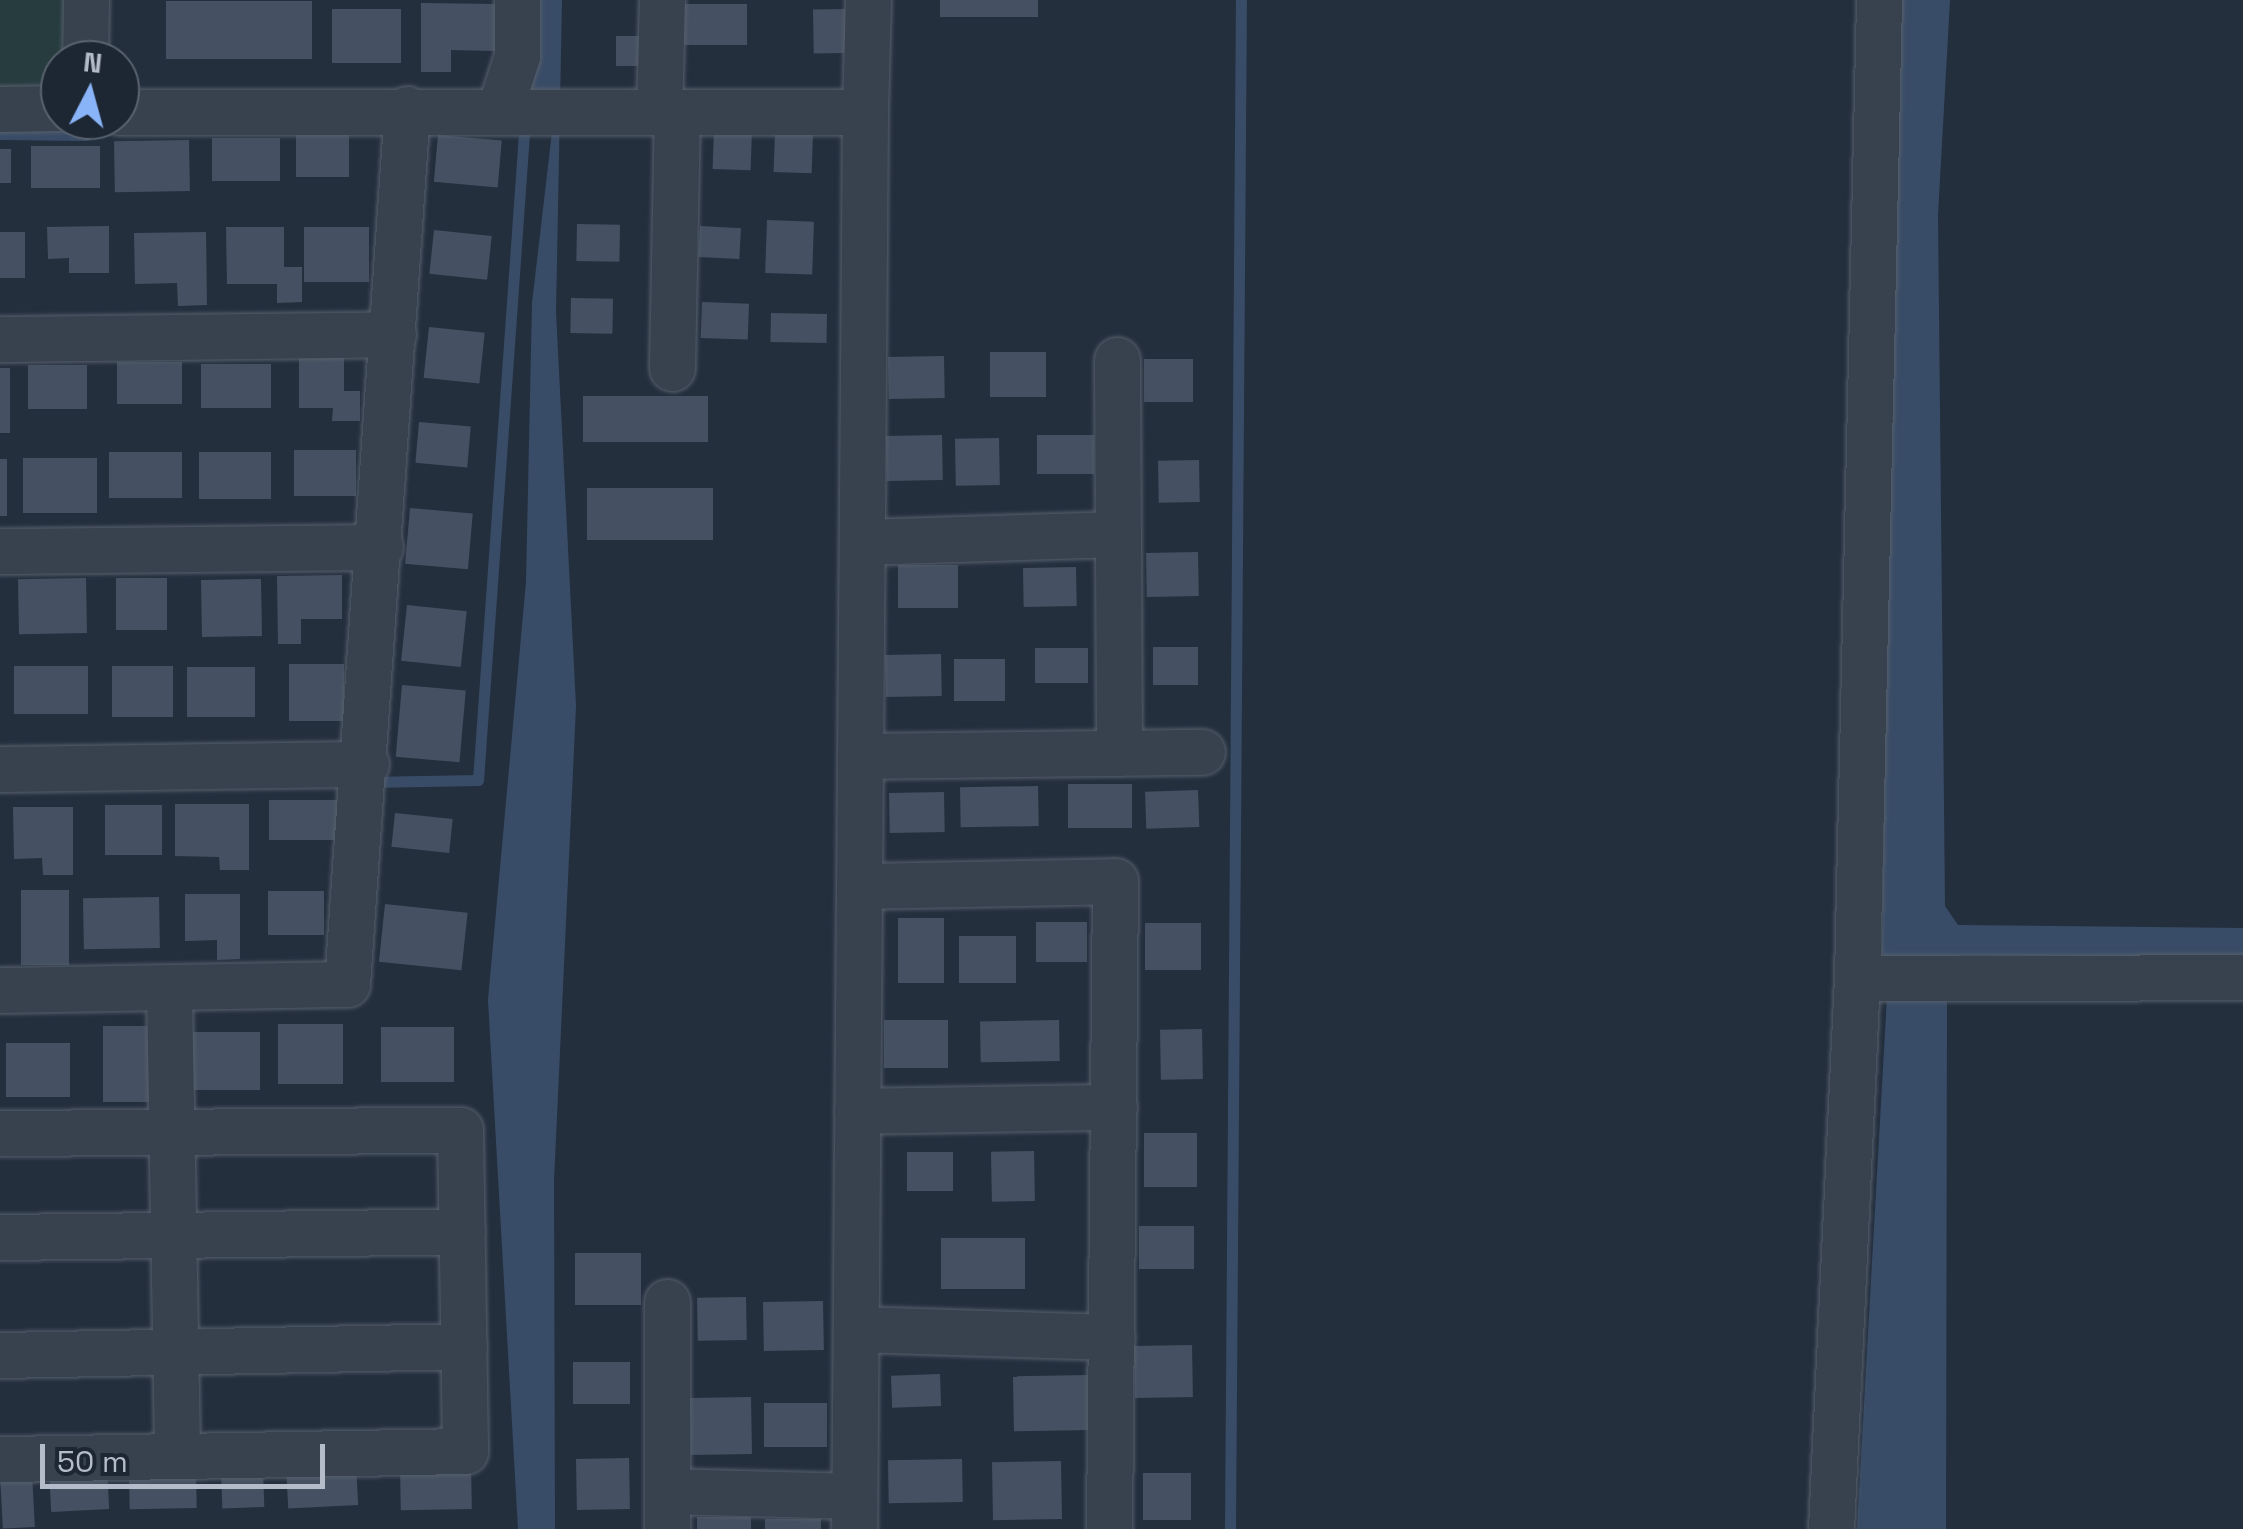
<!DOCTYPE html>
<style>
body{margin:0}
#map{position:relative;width:2243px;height:1529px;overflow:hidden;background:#242f3e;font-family:"Space Grotesk",sans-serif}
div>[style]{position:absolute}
.green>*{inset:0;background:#263c3f;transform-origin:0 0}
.water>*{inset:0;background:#394c67}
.stream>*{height:11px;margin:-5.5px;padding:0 5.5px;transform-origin:5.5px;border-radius:5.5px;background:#394c67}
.building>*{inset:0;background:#455162;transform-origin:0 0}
.roads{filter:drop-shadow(0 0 2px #565f6c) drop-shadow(0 0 2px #565f6c)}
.minor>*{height:45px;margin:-22.5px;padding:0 22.5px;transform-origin:22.5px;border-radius:22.5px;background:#38414e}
span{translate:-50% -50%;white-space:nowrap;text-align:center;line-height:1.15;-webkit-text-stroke:8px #1d2633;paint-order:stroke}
.north{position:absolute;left:40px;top:40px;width:100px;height:100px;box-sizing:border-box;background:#1d2633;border:2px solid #59626f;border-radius:50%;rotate:6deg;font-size:28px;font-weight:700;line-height:40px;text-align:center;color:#b4bcc9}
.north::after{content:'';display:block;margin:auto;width:35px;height:45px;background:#8ab4f8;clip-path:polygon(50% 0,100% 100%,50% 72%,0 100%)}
.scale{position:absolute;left:40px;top:1444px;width:285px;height:45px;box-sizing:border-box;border:5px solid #b4bcc9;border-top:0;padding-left:12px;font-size:30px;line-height:35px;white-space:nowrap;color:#b4bcc9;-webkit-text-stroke:8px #1d2633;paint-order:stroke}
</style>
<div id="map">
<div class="green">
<i style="left:0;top:0;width:68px;height:92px"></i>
</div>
<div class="water">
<i style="clip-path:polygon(537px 0,562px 0,556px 312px,576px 706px,554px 1181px,555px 1529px,518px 1529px,488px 1000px,526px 582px,532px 303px,552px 132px,531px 92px)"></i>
<i style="clip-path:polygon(1895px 0,1950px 0,1938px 215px,1945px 906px,1958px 925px,2243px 928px,2243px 957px,1959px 955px,1947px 996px,1946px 1529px,1857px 1529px,1889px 961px,1882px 952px)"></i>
</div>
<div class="stream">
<i style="left:0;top:134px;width:86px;rotate:0.7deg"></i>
<i style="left:86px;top:135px;width:20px;rotate:-49deg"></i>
<i style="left:369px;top:782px;width:109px;rotate:-1.1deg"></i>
<i style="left:478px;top:780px;width:663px;rotate:-85.93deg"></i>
<i style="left:1230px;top:1529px;width:1529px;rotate:-89.59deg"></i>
</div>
<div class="building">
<i style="left:940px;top:0;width:98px;height:17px"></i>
<i style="left:166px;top:1px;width:146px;height:58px"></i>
<i style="clip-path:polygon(421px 3px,496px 4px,495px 51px,451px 50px,451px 72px,421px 72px)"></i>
<i style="left:747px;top:4px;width:41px;height:65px;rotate:90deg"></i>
<i style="left:332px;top:9px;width:69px;height:54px"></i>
<i style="left:845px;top:9px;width:44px;height:32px;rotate:89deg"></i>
<i style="left:639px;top:36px;width:30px;height:23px;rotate:90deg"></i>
<i style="left:714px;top:129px;width:38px;height:40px;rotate:2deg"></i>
<i style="left:775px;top:132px;width:38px;height:40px;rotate:2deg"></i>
<i style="left:349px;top:135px;width:42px;height:53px;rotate:90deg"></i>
<i style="left:438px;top:135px;width:64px;height:47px;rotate:5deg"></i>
<i style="left:212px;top:138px;width:68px;height:43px"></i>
<i style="left:189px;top:140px;width:51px;height:75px;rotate:89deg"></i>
<i style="left:31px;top:146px;width:69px;height:42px"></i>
<i style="left:0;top:149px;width:11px;height:34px"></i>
<i style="left:767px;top:220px;width:47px;height:53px;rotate:2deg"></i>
<i style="left:577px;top:224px;width:43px;height:37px;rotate:1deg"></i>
<i style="clip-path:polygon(109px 226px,109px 273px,69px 273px,69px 258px,48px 259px,47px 227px)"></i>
<i style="left:700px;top:226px;width:41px;height:31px;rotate:3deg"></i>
<i style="clip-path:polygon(226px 227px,284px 227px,284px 267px,302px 267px,302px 302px,277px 303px,277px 284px,227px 284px)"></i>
<i style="left:304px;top:227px;width:65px;height:55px"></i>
<i style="left:434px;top:230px;width:58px;height:44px;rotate:6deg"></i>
<i style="left:0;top:232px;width:25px;height:46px"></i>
<i style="clip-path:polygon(206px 232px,207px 305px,178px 306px,177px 283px,135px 284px,134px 233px)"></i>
<i style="left:571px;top:298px;width:42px;height:35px;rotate:1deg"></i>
<i style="left:702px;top:302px;width:47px;height:36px;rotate:2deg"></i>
<i style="left:771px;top:313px;width:56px;height:29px;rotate:1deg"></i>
<i style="left:429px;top:327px;width:56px;height:51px;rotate:6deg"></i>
<i style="left:1046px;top:352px;width:45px;height:56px;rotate:90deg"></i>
<i style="left:944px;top:356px;width:42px;height:56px;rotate:89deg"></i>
<i style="clip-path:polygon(299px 357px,344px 357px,344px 391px,360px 391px,360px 421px,332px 421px,333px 408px,299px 408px)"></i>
<i style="left:1193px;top:359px;width:43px;height:49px;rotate:90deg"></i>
<i style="left:117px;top:362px;width:65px;height:42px"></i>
<i style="left:201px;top:364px;width:70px;height:44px"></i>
<i style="left:87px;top:365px;width:44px;height:59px;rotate:90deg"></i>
<i style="left:0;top:368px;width:10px;height:65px"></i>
<i style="left:583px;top:396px;width:125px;height:46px"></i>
<i style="left:419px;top:422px;width:52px;height:41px;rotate:5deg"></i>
<i style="left:942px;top:435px;width:45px;height:56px;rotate:89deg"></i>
<i style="left:1094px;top:435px;width:39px;height:57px;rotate:90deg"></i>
<i style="left:999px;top:438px;width:47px;height:44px;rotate:89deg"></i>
<i style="left:294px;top:450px;width:62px;height:46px"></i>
<i style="left:182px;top:452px;width:46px;height:73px;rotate:90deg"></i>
<i style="left:199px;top:452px;width:72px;height:47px"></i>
<i style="left:23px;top:458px;width:74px;height:55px"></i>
<i style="left:0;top:459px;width:7px;height:57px"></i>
<i style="left:1199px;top:460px;width:42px;height:41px;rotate:89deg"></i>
<i style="left:587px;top:488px;width:126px;height:52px"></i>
<i style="left:410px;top:508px;width:63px;height:56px;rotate:5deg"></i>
<i style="left:1198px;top:552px;width:44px;height:52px;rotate:89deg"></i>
<i style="left:898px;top:565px;width:60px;height:43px"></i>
<i style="left:1076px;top:567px;width:39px;height:53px;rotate:89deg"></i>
<i style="clip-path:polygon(342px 575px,342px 619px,301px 619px,301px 644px,278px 644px,277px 576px)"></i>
<i style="left:86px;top:578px;width:55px;height:68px;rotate:89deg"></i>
<i style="left:116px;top:578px;width:51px;height:52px"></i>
<i style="left:261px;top:579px;width:57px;height:60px;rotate:89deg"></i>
<i style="left:407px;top:605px;width:60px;height:56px;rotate:6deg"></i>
<i style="left:1153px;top:647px;width:45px;height:38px"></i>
<i style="left:1035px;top:648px;width:53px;height:35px"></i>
<i style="left:941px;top:654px;width:42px;height:56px;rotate:89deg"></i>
<i style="left:954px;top:659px;width:51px;height:42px"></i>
<i style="left:344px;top:664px;width:57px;height:55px;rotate:90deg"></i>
<i style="left:88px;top:666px;width:48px;height:74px;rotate:90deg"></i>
<i style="left:112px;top:666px;width:61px;height:51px"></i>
<i style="left:187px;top:667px;width:68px;height:50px"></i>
<i style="left:402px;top:685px;width:64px;height:72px;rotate:5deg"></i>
<i style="left:1132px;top:784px;width:44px;height:64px;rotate:90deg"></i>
<i style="left:1038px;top:786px;width:40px;height:78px;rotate:89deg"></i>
<i style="left:1198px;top:790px;width:37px;height:53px;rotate:88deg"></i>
<i style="left:944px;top:792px;width:40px;height:55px;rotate:89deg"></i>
<i style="left:337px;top:800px;width:40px;height:68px;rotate:90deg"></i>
<i style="clip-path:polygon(175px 804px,249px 804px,249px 870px,220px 870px,219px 857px,175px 856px)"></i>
<i style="left:105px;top:805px;width:57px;height:50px"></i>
<i style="clip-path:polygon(13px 807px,73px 807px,73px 875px,43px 875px,42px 858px,14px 859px)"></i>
<i style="left:395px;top:813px;width:58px;height:34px;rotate:6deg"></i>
<i style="left:21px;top:890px;width:48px;height:75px"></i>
<i style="left:268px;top:891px;width:56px;height:44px"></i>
<i style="clip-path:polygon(185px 894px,240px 894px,240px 959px,217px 960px,217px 940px,185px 941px)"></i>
<i style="left:159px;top:897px;width:51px;height:76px;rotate:89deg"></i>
<i style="left:385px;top:904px;width:83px;height:58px;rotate:6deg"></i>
<i style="left:898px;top:918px;width:46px;height:65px"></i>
<i style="left:1087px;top:922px;width:40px;height:51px;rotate:90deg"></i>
<i style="left:1145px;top:923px;width:56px;height:47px"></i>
<i style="left:1016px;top:936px;width:47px;height:57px;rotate:90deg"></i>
<i style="left:884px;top:1020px;width:64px;height:48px"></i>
<i style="left:1059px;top:1020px;width:41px;height:79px;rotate:89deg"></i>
<i style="left:278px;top:1024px;width:65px;height:60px"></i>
<i style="left:103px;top:1026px;width:58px;height:76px"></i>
<i style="left:381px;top:1027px;width:73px;height:55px"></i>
<i style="left:1202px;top:1029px;width:50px;height:42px;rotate:89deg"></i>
<i style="left:188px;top:1032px;width:72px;height:58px"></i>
<i style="left:70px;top:1043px;width:54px;height:64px;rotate:90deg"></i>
<i style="left:1197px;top:1133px;width:54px;height:53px;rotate:90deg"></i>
<i style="left:1034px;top:1151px;width:50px;height:43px;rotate:89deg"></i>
<i style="left:907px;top:1152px;width:46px;height:39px"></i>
<i style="left:1194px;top:1226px;width:43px;height:55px;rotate:90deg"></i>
<i style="left:1025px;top:1238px;width:51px;height:84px;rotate:90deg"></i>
<i style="left:641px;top:1253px;width:52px;height:66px;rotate:90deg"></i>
<i style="left:746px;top:1297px;width:43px;height:49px;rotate:89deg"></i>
<i style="left:823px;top:1301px;width:49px;height:60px;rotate:89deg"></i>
<i style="left:1192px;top:1345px;width:52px;height:58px;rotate:89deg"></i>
<i style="left:573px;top:1362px;width:57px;height:42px"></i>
<i style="left:940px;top:1374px;width:32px;height:49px;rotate:88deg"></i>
<i style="left:1090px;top:1375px;width:55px;height:77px;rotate:89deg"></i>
<i style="left:751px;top:1397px;width:57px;height:61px;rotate:89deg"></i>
<i style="left:764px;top:1403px;width:63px;height:44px"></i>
<i style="left:629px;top:1458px;width:51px;height:53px;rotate:89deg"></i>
<i style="left:962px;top:1459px;width:43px;height:74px;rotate:89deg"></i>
<i style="left:1061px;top:1461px;width:58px;height:69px;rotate:89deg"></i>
<i style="left:471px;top:1463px;width:46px;height:71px;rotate:89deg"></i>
<i style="left:356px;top:1464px;width:41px;height:70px;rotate:87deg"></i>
<i style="left:107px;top:1468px;width:41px;height:58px;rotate:87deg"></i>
<i style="left:196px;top:1469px;width:39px;height:67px;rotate:89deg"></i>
<i style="left:263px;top:1470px;width:37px;height:42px;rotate:88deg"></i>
<i style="left:32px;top:1473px;width:54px;height:32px;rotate:87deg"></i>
<i style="left:1143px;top:1473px;width:48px;height:47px"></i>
<i style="left:751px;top:1517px;width:12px;height:54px;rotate:90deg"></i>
<i style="left:821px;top:1519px;width:10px;height:56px;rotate:90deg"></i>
</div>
<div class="roads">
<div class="minor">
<i style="left:85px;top:60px;width:60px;rotate:-89deg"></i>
<i style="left:500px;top:108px;width:55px;rotate:-71.9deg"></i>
<i style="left:517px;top:56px;width:56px;rotate:-90deg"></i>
<i style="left:0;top:109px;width:60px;rotate:-1deg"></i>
<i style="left:120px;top:112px;width:745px"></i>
<i style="left:865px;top:112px;width:1417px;rotate:90.44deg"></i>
<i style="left:865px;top:112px;width:112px;rotate:-88.5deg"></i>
<i style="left:659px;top:113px;width:113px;rotate:-88.5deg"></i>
<i style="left:0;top:339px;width:393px;rotate:-0.7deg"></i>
<i style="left:1117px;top:360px;width:393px;rotate:89.7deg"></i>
<i style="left:672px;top:368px;width:255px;rotate:-88.9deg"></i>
<i style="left:862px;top:542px;width:256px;rotate:-1.8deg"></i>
<i style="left:0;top:551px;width:380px;rotate:-0.6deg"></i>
<i style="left:860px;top:756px;width:342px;rotate:-0.7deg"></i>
<i style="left:0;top:769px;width:366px;rotate:-0.8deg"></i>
<i style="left:859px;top:886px;width:256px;rotate:-1.1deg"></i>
<i style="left:1115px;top:881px;width:648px;rotate:90.53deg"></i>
<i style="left:1857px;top:978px;width:386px;rotate:-0.1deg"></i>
<i style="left:0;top:990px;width:347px;rotate:-1deg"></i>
<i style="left:347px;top:984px;width:877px;rotate:-86.08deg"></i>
<i style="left:169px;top:990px;width:466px;rotate:89deg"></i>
<i style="left:857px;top:1111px;width:257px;rotate:-0.9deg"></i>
<i style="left:0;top:1133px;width:460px;rotate:-0.4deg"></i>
<i style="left:460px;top:1130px;width:321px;rotate:89.1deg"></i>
<i style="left:465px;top:1451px;width:465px;rotate:179deg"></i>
<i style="left:0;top:1237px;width:462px;rotate:-0.7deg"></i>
<i style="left:856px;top:1329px;width:256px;rotate:1.8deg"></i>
<i style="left:0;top:1355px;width:464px;rotate:-1.1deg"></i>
<i style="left:668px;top:1491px;width:186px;rotate:1.5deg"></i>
<i style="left:667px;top:1529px;width:227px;rotate:-90deg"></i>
<i style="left:1831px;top:1529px;width:552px;rotate:-87.3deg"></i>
<i style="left:1857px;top:978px;width:978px;rotate:-88.71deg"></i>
</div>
</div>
<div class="north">N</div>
<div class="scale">50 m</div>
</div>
